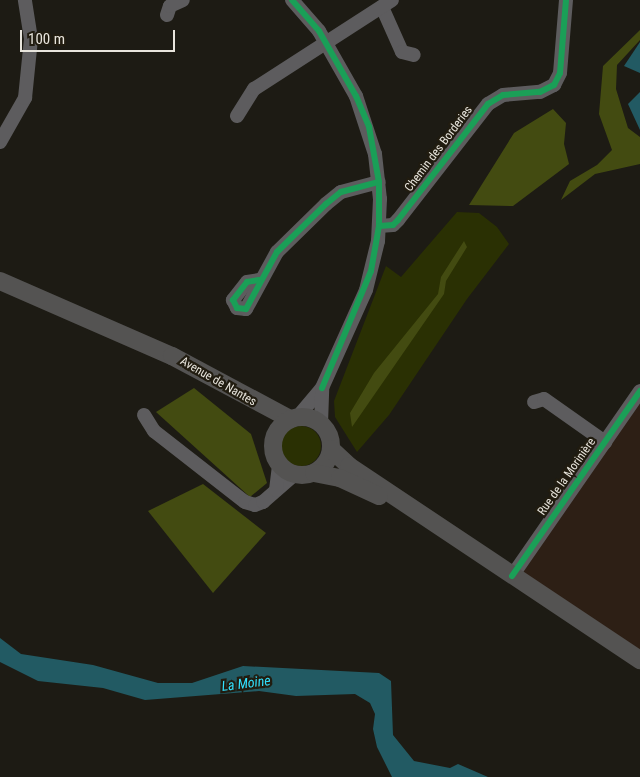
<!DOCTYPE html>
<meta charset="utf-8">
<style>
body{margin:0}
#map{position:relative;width:640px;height:777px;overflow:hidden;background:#1d1b14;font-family:"Roboto Condensed",sans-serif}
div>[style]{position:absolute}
.commercial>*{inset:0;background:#2d1f15}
.green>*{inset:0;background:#2a3003}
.round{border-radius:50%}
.forest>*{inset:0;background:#434b11}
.water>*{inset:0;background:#225a63}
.minor>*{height:14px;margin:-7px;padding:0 7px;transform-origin:7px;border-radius:7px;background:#5d5c5e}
.major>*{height:18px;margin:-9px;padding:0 9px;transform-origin:9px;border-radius:9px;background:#545352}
.major>.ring{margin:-9px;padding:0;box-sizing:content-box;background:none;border:18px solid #545352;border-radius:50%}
.cycleway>*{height:6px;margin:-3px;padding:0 3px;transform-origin:3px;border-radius:3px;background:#1a9f57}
span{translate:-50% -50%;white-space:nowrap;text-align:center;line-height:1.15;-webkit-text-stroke:4.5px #211c10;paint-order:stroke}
.street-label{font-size:12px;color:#e8e5dd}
.water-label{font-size:14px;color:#31e0fe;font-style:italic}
.scale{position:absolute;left:20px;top:30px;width:155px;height:22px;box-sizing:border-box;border:2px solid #e8e5dd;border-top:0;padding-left:6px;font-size:15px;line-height:18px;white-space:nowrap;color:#e8e5dd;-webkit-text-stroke:4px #211c10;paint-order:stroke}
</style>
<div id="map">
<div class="commercial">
<i style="clip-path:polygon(640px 394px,640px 664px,506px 575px)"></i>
</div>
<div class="green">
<i style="clip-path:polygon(457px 212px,479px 213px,497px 227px,509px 244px,467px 299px,389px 415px,357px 452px,335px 417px,334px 401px,386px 266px,401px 277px)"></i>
<i class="round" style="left:281px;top:426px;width:40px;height:40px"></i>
</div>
<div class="forest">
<i style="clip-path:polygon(640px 30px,640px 40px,617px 65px,616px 89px,628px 128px,640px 137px,640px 164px,595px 174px,561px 200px,570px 181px,597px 165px,612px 150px,599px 114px,603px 66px)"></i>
<i style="clip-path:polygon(553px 109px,566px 123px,564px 144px,569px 164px,513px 206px,469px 205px,514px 133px)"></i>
<i style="clip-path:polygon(464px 241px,467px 247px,446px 281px,444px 294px,352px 427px,350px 413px,374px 373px,438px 294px,441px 277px)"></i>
<i style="clip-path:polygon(194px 388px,251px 434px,267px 483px,250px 497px,156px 412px)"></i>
<i style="clip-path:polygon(203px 484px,266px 533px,213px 593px,148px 511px)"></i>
</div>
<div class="water">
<i style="clip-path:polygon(640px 42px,640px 73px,624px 66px)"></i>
<i style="clip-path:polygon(640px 92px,640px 130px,628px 104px)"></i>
<i style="clip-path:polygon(0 638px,21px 654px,93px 665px,158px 683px,192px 683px,243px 666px,379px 673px,391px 681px,393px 735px,414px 761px,450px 768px,458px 764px,488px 777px,392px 777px,377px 747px,373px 729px,375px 714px,370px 703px,355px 694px,296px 696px,259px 691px,145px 700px,103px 688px,38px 681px,0 662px)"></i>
</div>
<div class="minor">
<i style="left:292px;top:0;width:41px;rotate:48.9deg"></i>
<i style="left:319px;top:31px;width:75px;rotate:60.4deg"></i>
<i style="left:356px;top:96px;width:61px;rotate:71.9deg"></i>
<i style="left:375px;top:154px;width:45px;rotate:83.7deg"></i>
<i style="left:380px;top:199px;width:42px;rotate:92.7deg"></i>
<i style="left:378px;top:241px;width:50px;rotate:103.8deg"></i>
<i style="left:366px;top:290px;width:107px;rotate:114.2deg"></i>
<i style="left:322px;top:388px;width:38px;rotate:130deg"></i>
<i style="left:382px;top:7px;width:49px;rotate:66deg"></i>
<i style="left:402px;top:52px;width:12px;rotate:14deg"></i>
<i style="left:167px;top:15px;width:9px;rotate:-72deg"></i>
<i style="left:170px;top:6px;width:14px;rotate:-25deg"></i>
<i style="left:237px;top:116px;width:32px;rotate:-58deg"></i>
<i style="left:254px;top:89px;width:164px;rotate:-32.8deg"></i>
<i style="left:0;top:142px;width:51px;rotate:-60.4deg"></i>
<i style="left:25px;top:98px;width:59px;rotate:-84.2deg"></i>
<i style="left:31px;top:39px;width:39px;rotate:-99deg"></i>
<i style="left:379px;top:226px;width:14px;rotate:-4deg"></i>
<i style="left:393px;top:225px;width:7px;rotate:-45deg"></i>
<i style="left:398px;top:220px;width:147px;rotate:-52.2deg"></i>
<i style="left:488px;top:104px;width:17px;rotate:-31deg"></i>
<i style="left:503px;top:95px;width:37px;rotate:-5deg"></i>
<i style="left:540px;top:92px;width:16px;rotate:-27deg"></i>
<i style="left:554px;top:85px;width:13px;rotate:-63deg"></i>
<i style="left:560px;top:73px;width:73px;rotate:-85.3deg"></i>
<i style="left:259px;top:280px;width:12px;rotate:171deg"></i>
<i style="left:247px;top:282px;width:23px;rotate:128deg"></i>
<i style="left:233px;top:300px;width:9px;rotate:63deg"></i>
<i style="left:237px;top:308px;width:9px;rotate:6deg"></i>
<i style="left:246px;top:309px;width:65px;rotate:-61.5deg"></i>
<i style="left:277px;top:252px;width:69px;rotate:-44.4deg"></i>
<i style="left:326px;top:204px;width:19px;rotate:-39deg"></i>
<i style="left:341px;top:192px;width:39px;rotate:-15deg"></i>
<i style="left:534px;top:402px;width:10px;rotate:-17deg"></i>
<i style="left:544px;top:399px;width:75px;rotate:35.2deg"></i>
<i style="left:144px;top:415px;width:19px;rotate:58deg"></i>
<i style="left:154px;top:431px;width:115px;rotate:38deg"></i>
<i style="left:245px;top:502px;width:10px;rotate:17deg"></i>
<i style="left:255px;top:505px;width:9px;rotate:-21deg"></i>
<i style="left:263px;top:502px;width:41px;rotate:-41.1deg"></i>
<i style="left:321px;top:424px;width:36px;rotate:-88deg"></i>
<i style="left:276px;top:490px;width:24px;rotate:-83deg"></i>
<i style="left:512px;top:576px;width:225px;rotate:-55.3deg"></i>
</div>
<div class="major">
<i style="left:0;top:281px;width:188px;rotate:23.6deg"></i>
<i style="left:172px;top:356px;width:134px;rotate:28.1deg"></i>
<i class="ring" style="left:273px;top:417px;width:40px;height:40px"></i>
<i style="left:331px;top:449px;width:25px;rotate:43deg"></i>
<i style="left:349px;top:466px;width:350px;rotate:33.7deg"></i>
<i style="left:314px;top:473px;width:26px;rotate:11deg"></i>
<i style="left:340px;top:478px;width:43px;rotate:24.8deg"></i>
</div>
<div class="cycleway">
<i style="left:292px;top:0;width:41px;rotate:48.9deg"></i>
<i style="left:319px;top:31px;width:75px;rotate:60.4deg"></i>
<i style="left:356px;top:96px;width:34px;rotate:67deg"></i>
<i style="left:369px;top:127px;width:56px;rotate:79.7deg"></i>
<i style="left:379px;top:182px;width:44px;rotate:90deg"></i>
<i style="left:379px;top:226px;width:46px;rotate:100.1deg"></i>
<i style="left:371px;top:271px;width:127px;rotate:112.7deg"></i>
<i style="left:379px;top:226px;width:14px;rotate:-4deg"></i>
<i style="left:393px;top:225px;width:7px;rotate:-45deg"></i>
<i style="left:398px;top:220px;width:147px;rotate:-52.2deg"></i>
<i style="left:488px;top:104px;width:17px;rotate:-31deg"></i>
<i style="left:503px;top:95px;width:37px;rotate:-5deg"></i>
<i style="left:540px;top:92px;width:16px;rotate:-27deg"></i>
<i style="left:554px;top:85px;width:13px;rotate:-63deg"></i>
<i style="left:560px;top:73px;width:73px;rotate:-85.3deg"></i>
<i style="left:259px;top:280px;width:12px;rotate:171deg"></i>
<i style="left:247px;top:282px;width:23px;rotate:128deg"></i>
<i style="left:233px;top:300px;width:9px;rotate:63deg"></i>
<i style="left:237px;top:308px;width:9px;rotate:6deg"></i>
<i style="left:246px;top:309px;width:65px;rotate:-61.5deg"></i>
<i style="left:277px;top:252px;width:69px;rotate:-44.4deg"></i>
<i style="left:326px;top:204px;width:19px;rotate:-39deg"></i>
<i style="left:341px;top:192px;width:39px;rotate:-15deg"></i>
<i style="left:512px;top:576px;width:225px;rotate:-55.3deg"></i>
</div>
<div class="street-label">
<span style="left:439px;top:149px;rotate:-53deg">Chemin des Borderies</span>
<span style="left:218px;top:382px;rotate:30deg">Avenue de Nantes</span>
<span style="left:567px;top:477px;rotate:-55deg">Rue de la Morinière</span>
</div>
<div class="water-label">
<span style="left:246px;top:683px;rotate:-7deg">La Moine</span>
</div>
<div class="scale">100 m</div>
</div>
